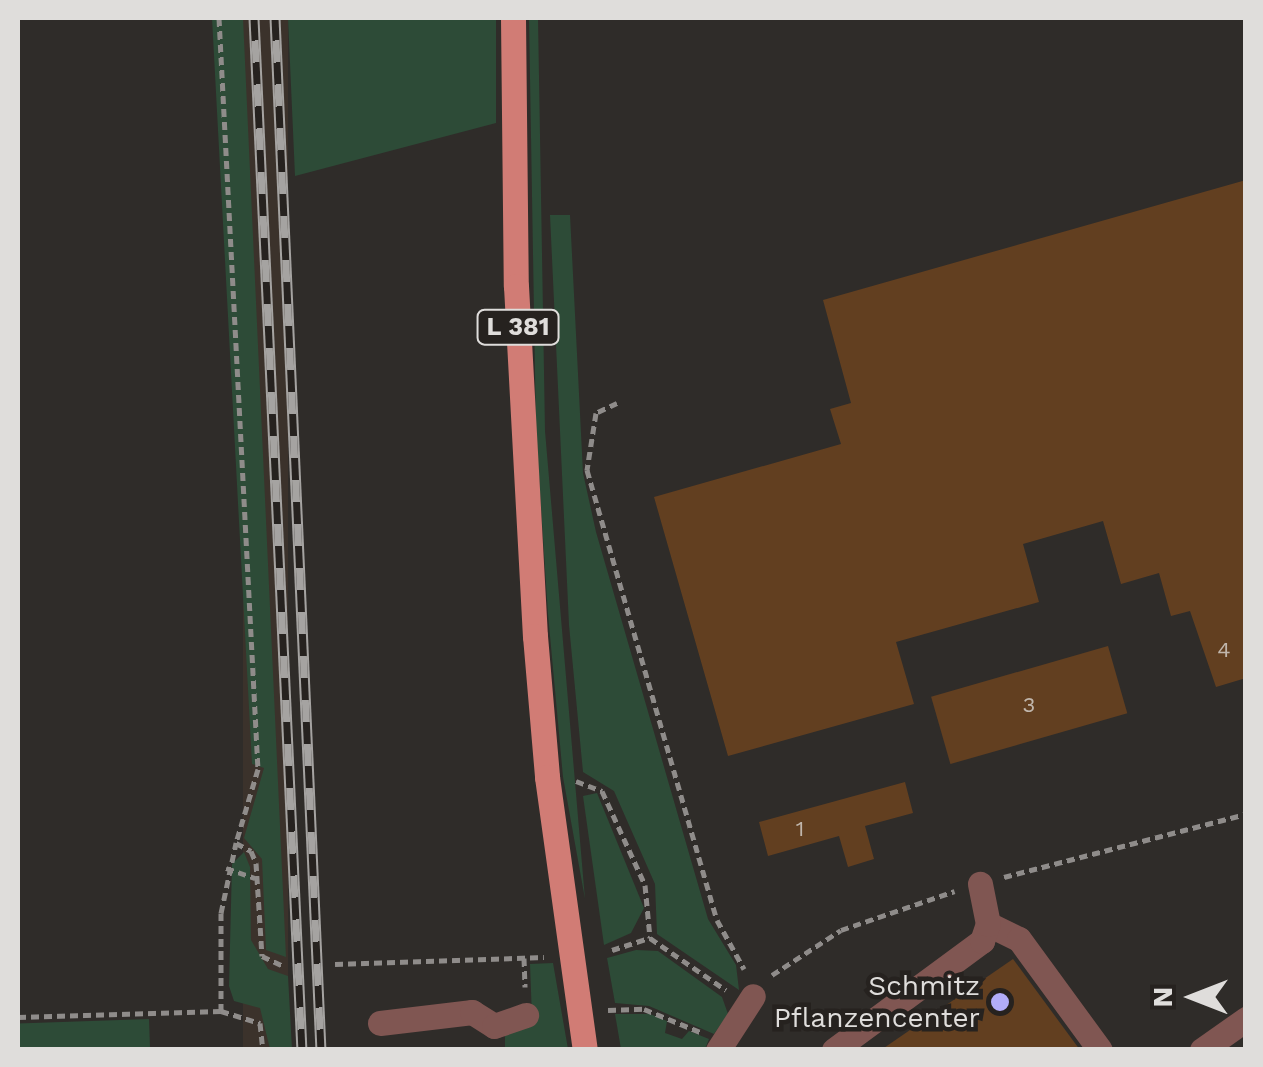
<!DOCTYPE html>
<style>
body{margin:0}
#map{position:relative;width:1263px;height:1067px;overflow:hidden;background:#2f2c29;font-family:"Work Sans",sans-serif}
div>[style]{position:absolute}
.built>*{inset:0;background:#3b322b;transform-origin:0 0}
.green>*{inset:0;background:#2d4b37;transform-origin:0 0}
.building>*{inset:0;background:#623f20;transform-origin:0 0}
.path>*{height:5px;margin-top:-2.5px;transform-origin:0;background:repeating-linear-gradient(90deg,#8f8c8a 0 8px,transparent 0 13px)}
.minor>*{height:25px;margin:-12.5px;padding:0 12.5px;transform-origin:12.5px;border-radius:12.5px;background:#805652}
.major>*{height:25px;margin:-12.5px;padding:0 12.5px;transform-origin:12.5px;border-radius:12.5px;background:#d17c75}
.rail>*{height:11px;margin-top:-5.5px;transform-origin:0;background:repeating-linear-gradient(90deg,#26221f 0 22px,#a5a3a1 0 44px);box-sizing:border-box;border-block:2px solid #a5a3a1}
.dots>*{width:28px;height:28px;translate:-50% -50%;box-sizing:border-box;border:5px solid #26221f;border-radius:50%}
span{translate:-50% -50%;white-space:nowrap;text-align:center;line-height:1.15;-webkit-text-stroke:9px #26221f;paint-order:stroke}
.number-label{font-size:22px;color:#c0b6ac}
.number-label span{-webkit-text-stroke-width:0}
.shield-label span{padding:2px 8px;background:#26221f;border:2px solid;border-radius:8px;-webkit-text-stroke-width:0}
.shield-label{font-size:25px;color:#dfdddb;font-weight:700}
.poi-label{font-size:28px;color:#dfdddb}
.right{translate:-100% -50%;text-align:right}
.frame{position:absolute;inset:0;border:20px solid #dfdddb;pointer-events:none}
.north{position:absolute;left:1143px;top:947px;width:100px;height:100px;-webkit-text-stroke:8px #26221f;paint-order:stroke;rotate:270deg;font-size:28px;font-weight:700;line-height:40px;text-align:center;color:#dfdddb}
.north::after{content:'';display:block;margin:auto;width:35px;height:45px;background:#dfdddb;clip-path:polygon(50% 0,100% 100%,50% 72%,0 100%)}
</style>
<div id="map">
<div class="built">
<i style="left:243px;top:18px;width:45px;height:1032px"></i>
</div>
<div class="green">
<i style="clip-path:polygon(212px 18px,243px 18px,286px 957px,266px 950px,262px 859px,244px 838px,264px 768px,252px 764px)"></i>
<i style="clip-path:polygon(288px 18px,496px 18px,496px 123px,295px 176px)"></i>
<i style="clip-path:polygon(529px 18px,538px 18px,545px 431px,585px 899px,563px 777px,548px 614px,536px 430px)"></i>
<i style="clip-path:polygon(550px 215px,570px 215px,583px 473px,596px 532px,708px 919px,736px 965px,739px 990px,657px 934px,655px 884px,614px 791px,583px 772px,569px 625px)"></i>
<i style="clip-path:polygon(597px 793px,644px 908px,631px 933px,604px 945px,583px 796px)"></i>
<i style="clip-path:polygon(244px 852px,250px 867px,251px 940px,268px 969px,288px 976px,292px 1049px,270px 1049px,260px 1008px,234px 1001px,229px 986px,232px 864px)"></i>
<i style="clip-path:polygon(636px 950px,658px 951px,722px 997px,728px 1014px,714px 1034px,649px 1006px,615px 1003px,607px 958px)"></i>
<i style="clip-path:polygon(553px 963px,568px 1049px,505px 1049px,505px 1029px,532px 1018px,530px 964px)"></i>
<i style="clip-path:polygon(615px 1014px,650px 1014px,667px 1021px,665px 1033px,682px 1039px,689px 1031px,709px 1039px,705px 1049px,621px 1049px)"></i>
<i style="left:149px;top:1019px;width:30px;height:131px;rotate:88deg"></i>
</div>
<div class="building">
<i style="clip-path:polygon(1246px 180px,1246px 678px,1216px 687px,1190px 611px,1171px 616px,1159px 573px,1121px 584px,1103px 521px,1023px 544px,1039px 602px,896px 642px,914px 704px,728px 756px,654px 497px,841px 444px,830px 409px,851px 403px,823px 300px)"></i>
<i style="left:1108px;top:646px;width:70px;height:184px;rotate:74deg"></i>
<i style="clip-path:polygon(905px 782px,913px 813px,865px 826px,874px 859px,848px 867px,839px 836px,768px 856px,759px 822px)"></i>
<i style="clip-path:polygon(1013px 959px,1080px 1050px,881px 1050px)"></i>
</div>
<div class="path">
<i style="left:219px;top:18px;width:752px;rotate:87.03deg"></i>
<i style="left:258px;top:769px;width:77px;rotate:106.6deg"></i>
<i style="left:617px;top:403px;width:23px;rotate:155deg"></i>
<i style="left:596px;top:413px;width:58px;rotate:99deg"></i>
<i style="left:587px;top:470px;width:468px;rotate:73.9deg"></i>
<i style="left:717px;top:920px;width:56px;rotate:61.1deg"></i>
<i style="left:576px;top:781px;width:28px;rotate:21deg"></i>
<i style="left:602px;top:791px;width:103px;rotate:65.4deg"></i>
<i style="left:645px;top:885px;width:53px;rotate:84.6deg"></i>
<i style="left:226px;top:868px;width:31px;rotate:19deg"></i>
<i style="left:1004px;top:877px;width:250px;rotate:-14.6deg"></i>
<i style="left:650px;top:938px;width:92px;rotate:34.4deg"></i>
<i style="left:612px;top:950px;width:40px;rotate:-18deg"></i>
<i style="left:524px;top:958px;width:29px;rotate:88deg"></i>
<i style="left:335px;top:964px;width:209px;rotate:-1.9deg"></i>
<i style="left:772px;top:975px;width:82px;rotate:-33.1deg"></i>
<i style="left:841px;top:930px;width:120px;rotate:-18.9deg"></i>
<i style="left:608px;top:1010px;width:36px;rotate:-2deg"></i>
<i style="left:644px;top:1009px;width:61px;rotate:22.3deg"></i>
<i style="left:221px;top:1011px;width:98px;rotate:-90deg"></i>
<i style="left:221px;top:913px;width:72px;rotate:-77.9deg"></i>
<i style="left:236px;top:843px;width:17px;rotate:28deg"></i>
<i style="left:251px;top:851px;width:13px;rotate:67deg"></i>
<i style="left:256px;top:863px;width:93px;rotate:86.3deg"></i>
<i style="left:262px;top:956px;width:23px;rotate:25deg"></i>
<i style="left:18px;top:1017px;width:203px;rotate:-1.7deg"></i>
<i style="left:221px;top:1011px;width:41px;rotate:17.1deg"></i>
<i style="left:260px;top:1023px;width:27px;rotate:84deg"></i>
</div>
<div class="minor">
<i style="left:988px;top:924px;width:34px;rotate:26deg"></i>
<i style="left:1019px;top:939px;width:137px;rotate:53.9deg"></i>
<i style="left:380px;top:1023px;width:93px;rotate:-6.8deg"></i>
<i style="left:472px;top:1012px;width:26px;rotate:32deg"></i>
<i style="left:494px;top:1026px;width:34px;rotate:-19deg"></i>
<i style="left:718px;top:1050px;width:64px;rotate:-57.1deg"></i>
<i style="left:834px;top:1050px;width:184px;rotate:-36.4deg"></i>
<i style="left:982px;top:941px;width:18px;rotate:-71deg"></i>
<i style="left:988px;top:924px;width:41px;rotate:-101.3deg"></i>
<i style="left:1202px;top:1050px;width:54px;rotate:-35.2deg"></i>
</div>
<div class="major">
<i style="left:513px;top:18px;width:268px;rotate:89.4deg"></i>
<i style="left:516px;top:286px;width:351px;rotate:86.9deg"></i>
<i style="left:535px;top:636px;width:142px;rotate:85.1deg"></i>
<i style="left:547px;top:777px;width:276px;rotate:82.1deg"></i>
</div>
<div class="rail">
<i style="left:254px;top:18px;width:1033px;rotate:87.34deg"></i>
<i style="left:275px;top:18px;width:1033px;rotate:87.45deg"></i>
</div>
<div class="dots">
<i style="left:1000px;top:1002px;background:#b2adf9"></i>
</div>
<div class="number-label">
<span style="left:1224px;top:650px">4</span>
<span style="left:1029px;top:705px">3</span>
<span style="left:800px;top:829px">1</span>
</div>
<div class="shield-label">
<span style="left:518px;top:327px">L 381</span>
</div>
<div class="poi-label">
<span class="right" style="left:980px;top:1002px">Schmitz<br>Pflanzencenter</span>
</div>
<div class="frame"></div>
<div class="north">N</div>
</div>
